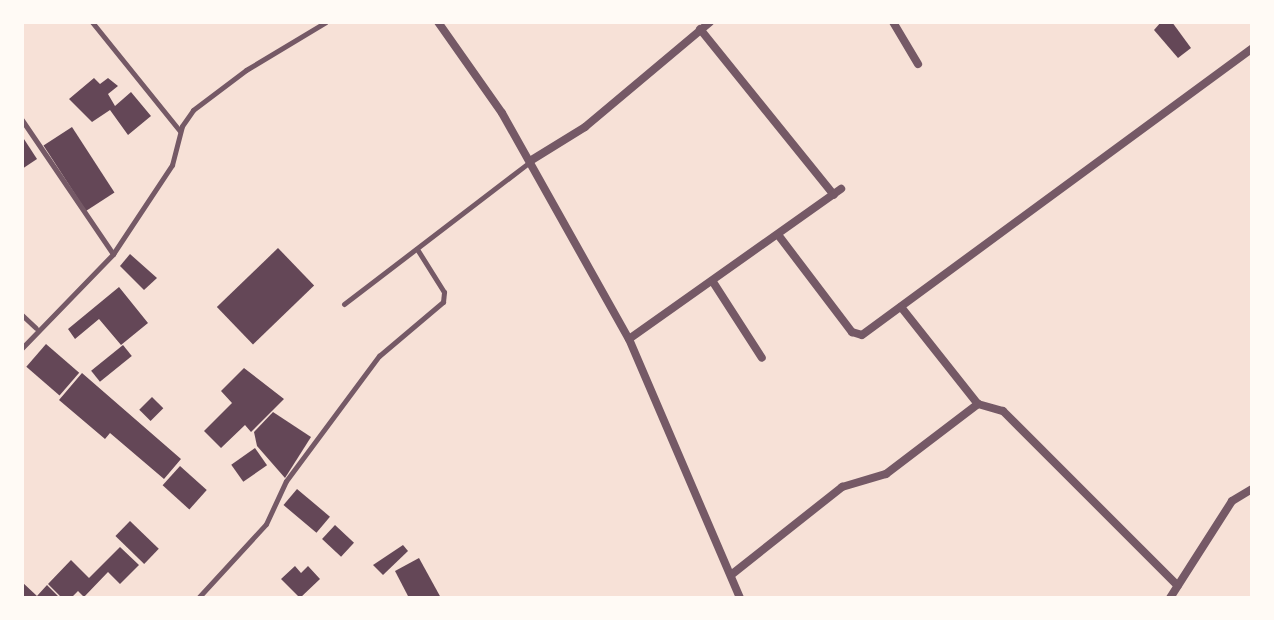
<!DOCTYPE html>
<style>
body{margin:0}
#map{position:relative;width:1274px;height:620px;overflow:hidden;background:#f7e1d7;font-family:"Source Sans 3",sans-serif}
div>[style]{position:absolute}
.building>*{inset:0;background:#644757;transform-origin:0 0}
.service>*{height:5px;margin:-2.5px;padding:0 2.5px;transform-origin:2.5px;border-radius:2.5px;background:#755966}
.minor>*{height:8px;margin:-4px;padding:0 4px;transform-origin:4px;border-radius:4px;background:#755966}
span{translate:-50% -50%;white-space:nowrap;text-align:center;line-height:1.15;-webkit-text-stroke:6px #fffaf5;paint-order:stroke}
.frame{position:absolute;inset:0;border:24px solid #fffaf5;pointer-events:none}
</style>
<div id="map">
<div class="building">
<i style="clip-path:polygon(1161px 22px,1172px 22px,1191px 48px,1178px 58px,1154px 30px)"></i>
<i style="clip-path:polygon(94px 78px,100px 84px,108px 78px,118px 86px,108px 94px,115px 106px,131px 92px,151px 116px,128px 135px,110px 110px,92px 122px,69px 99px)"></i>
<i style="left:72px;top:127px;width:78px;height:34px;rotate:57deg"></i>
<i style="clip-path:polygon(22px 136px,37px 159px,22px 169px)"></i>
<i style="left:278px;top:248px;width:52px;height:85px;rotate:46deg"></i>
<i style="clip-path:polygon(130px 254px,157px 278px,144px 290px,120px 266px)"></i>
<i style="clip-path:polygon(119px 287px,148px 323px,121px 345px,99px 319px,75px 339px,68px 329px)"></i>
<i style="left:46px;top:344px;width:44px;height:30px;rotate:41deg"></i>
<i style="left:123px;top:345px;width:14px;height:41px;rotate:51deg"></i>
<i style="clip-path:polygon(244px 368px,284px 399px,251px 432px,245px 425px,221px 448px,204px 431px,232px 403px,221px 391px)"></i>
<i style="clip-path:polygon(82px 373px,181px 459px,164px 479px,110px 433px,105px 439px,59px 400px)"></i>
<i style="left:152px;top:397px;width:16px;height:18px;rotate:45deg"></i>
<i style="clip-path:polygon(273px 412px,311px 437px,285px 478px,257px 446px,254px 432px)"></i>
<i style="left:255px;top:448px;width:21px;height:29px;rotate:55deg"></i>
<i style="left:180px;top:466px;width:36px;height:26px;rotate:42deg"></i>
<i style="left:297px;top:489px;width:43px;height:21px;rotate:40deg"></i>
<i style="left:130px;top:521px;width:40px;height:21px;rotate:44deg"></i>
<i style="left:335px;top:525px;width:26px;height:19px;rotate:43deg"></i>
<i style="clip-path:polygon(403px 545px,408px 551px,383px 575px,373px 565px)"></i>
<i style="clip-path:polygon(120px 547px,139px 565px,120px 584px,108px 572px,84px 597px,78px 591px,71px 598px,62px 598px,48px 584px,71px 560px,89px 578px)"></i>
<i style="clip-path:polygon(419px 558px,441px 598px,409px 598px,395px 571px)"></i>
<i style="clip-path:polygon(295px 566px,301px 573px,308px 566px,320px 579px,300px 598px,281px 579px)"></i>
<i style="clip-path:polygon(22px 582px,37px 596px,47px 585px,60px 598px,22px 598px)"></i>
</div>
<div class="service">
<i style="left:92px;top:22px;width:140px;rotate:51.1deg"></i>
<i style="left:22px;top:120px;width:162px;rotate:55.8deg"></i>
<i style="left:344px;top:304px;width:234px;rotate:-37.4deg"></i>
<i style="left:22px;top:315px;width:19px;rotate:43deg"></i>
<i style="left:22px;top:348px;width:131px;rotate:-45.9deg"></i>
<i style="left:113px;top:254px;width:107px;rotate:-56.5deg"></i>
<i style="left:172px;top:165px;width:40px;rotate:-75.6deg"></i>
<i style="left:182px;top:126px;width:19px;rotate:-55deg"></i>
<i style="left:193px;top:110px;width:66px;rotate:-37deg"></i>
<i style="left:246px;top:70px;width:93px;rotate:-31deg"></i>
<i style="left:198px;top:598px;width:100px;rotate:-47.4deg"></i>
<i style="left:266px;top:524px;width:47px;rotate:-65.1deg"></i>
<i style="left:286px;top:481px;width:156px;rotate:-53.4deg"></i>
<i style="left:379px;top:356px;width:84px;rotate:-40.2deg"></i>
<i style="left:443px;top:302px;width:10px;rotate:-84deg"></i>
<i style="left:444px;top:292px;width:51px;rotate:-122.1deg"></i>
</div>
<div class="minor">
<i style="left:438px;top:22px;width:111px;rotate:54.9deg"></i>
<i style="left:502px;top:113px;width:259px;rotate:60.7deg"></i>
<i style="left:629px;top:339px;width:282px;rotate:66.8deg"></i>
<i style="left:893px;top:22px;width:49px;rotate:59.2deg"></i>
<i style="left:700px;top:29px;width:213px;rotate:51.1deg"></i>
<i style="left:530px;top:161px;width:65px;rotate:-31.7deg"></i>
<i style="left:585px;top:127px;width:163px;rotate:-40deg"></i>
<i style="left:779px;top:236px;width:121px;rotate:52.8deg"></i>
<i style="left:852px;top:332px;width:10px;rotate:17deg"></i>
<i style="left:862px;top:335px;width:484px;rotate:-36.3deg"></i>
<i style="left:713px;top:282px;width:90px;rotate:57.2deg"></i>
<i style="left:901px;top:307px;width:124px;rotate:51.6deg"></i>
<i style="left:978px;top:404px;width:26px;rotate:16deg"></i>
<i style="left:1003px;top:411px;width:247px;rotate:45deg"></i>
<i style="left:629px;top:339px;width:260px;rotate:-35.3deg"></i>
<i style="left:731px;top:575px;width:142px;rotate:-38.4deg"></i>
<i style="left:842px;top:487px;width:46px;rotate:-16.5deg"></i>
<i style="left:886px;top:474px;width:116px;rotate:-37.3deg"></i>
<i style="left:1170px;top:598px;width:115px;rotate:-57.4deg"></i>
<i style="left:1232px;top:501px;width:23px;rotate:-31deg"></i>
</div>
<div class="frame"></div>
</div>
